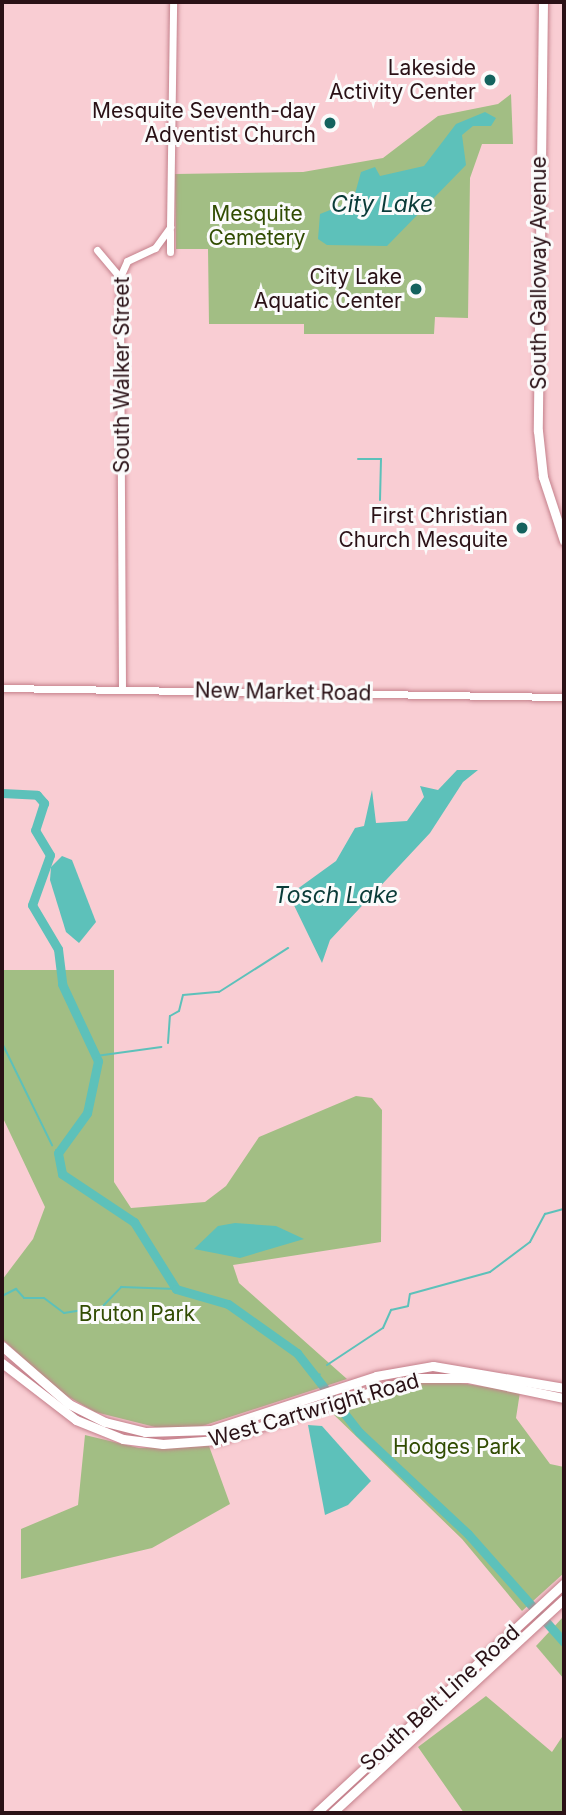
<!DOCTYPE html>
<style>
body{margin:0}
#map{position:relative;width:566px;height:1815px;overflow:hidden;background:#f9cdd3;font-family:Inter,sans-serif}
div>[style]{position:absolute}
.green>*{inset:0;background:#a2be84}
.water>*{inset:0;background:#5dc1ba}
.stream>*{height:2px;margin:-1px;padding:0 1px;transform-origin:1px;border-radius:1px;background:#5dc1ba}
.river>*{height:9px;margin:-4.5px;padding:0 4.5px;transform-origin:4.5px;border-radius:4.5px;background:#5dc1ba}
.roads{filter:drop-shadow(0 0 2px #c4808b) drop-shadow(0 0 2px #c4808b)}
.minor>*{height:7px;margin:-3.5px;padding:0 3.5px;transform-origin:3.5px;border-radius:3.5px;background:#fff}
.major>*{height:9px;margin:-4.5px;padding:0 4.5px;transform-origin:4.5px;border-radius:4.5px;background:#fff}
.dots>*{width:19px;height:19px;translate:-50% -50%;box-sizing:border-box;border:4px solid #fbfbfb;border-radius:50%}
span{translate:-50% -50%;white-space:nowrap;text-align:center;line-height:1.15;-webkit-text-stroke:6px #fbfbfb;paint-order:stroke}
.poi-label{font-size:21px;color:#2a1116}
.right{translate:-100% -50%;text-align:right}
.park-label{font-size:21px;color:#314c02}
.street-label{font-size:21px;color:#2a1116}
.water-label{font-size:23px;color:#0a3b38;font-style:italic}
.frame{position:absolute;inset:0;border:4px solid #2a1116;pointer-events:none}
</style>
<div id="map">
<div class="green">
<i style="clip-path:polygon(511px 94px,513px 144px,482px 144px,470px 178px,468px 318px,435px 317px,434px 334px,304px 334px,304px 324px,209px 324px,208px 249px,176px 249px,175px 174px,303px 172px,383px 158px,438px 116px,498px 104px)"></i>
<i style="clip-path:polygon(2px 970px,114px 970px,114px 1182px,131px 1208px,205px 1202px,226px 1186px,259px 1137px,356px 1096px,372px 1098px,382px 1110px,381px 1242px,233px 1265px,239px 1283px,347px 1379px,199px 1427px,159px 1428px,95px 1412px,60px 1392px,2px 1339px,2px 1280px,33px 1239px,45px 1207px,2px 1116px)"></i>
<i style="clip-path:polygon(447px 1381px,520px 1392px,516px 1418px,550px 1464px,564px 1467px,564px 1573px,522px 1611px,462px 1539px,329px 1410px,416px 1382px)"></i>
<i style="clip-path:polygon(85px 1435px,139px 1448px,209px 1446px,230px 1504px,152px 1548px,21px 1579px,21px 1529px,78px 1505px)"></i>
<i style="clip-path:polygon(564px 1616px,564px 1679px,536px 1646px)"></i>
<i style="clip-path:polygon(486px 1696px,552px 1752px,564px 1734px,564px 1813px,464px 1813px,418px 1747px)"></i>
</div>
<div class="water">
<i style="clip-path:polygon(485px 112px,496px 118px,491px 126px,473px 126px,462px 135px,466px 165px,387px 246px,327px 245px,318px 239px,320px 214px,353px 201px,361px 172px,375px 167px,380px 176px,424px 166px,456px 124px)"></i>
<i style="clip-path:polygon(457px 770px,478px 770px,463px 782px,430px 833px,330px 940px,322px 963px,289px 895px,336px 861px,355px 828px,364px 826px,372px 790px,376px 823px,407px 821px,424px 797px,420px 786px,438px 790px)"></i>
<i style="clip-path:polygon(62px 856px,72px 860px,96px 922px,79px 943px,66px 932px,50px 880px,51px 867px)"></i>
<i style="clip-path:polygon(235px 1223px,276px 1226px,304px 1239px,240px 1258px,194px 1249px,218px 1226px)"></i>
<i style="clip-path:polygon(308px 1425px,322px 1426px,371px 1481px,348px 1505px,325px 1515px)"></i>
</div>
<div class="stream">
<i style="left:358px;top:459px;width:23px"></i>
<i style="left:381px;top:459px;width:41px;rotate:91.4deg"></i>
<i style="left:2px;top:1043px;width:114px;rotate:63.9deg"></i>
<i style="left:168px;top:1043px;width:27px;rotate:-86deg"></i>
<i style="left:170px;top:1016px;width:10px;rotate:-29deg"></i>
<i style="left:179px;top:1011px;width:16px;rotate:-76deg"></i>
<i style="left:183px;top:995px;width:36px;rotate:-5deg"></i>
<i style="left:219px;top:992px;width:82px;rotate:-32.5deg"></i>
<i style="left:96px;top:1056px;width:66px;rotate:-7.9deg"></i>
<i style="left:56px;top:1150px;width:4px;rotate:56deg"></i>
<i style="left:2px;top:1296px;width:16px;rotate:-27deg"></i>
<i style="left:16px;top:1289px;width:12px;rotate:48deg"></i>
<i style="left:24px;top:1298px;width:20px"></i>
<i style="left:44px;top:1298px;width:25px;rotate:37deg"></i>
<i style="left:64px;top:1313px;width:38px;rotate:-9deg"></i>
<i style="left:102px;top:1307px;width:28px;rotate:-46deg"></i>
<i style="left:121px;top:1287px;width:55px;rotate:2.1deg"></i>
<i style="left:327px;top:1365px;width:67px;rotate:-33.5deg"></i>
<i style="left:383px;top:1328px;width:20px;rotate:-66deg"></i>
<i style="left:391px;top:1310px;width:17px;rotate:-13deg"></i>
<i style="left:408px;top:1306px;width:12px;rotate:-81deg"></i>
<i style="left:410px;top:1294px;width:83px;rotate:-15.4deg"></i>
<i style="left:490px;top:1272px;width:50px;rotate:-36.9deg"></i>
<i style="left:530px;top:1242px;width:32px;rotate:-62deg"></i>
<i style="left:545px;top:1214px;width:20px;rotate:-15deg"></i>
<i style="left:316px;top:1379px;width:6px;rotate:-51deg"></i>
</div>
<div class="river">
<i style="left:2px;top:793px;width:35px;rotate:3deg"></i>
<i style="left:37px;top:795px;width:11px;rotate:49deg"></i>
<i style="left:44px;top:803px;width:28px;rotate:108deg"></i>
<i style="left:35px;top:830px;width:29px;rotate:59deg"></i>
<i style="left:50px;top:855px;width:53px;rotate:109.8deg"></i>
<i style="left:32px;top:905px;width:51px;rotate:59.4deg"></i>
<i style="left:58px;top:949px;width:35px;rotate:83deg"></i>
<i style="left:62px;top:984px;width:85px;rotate:64.9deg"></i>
<i style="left:98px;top:1061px;width:53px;rotate:101.9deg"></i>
<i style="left:87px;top:1113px;width:49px;rotate:125.9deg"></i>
<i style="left:58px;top:1153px;width:21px;rotate:79deg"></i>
<i style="left:62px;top:1174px;width:87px;rotate:33.7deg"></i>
<i style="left:134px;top:1222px;width:79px;rotate:57.9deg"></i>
<i style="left:176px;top:1289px;width:54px;rotate:16.1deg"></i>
<i style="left:228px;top:1304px;width:85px;rotate:35.4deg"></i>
<i style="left:297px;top:1353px;width:100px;rotate:51.9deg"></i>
<i style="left:359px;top:1432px;width:149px;rotate:43.1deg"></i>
<i style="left:468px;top:1534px;width:144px;rotate:48.4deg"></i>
</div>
<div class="roads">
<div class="minor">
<i style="left:97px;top:250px;width:35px;rotate:50deg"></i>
<i style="left:170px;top:252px;width:21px;rotate:-90deg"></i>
<i style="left:2px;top:688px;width:562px;rotate:0.92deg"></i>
<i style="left:122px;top:689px;width:412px;rotate:-90.3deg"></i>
<i style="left:120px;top:277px;width:17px;rotate:-66deg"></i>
<i style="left:127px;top:261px;width:31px;rotate:-25deg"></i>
<i style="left:155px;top:248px;width:26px;rotate:-54deg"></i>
<i style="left:170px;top:227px;width:225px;rotate:-89.2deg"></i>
</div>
<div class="major">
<i style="left:543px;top:2px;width:429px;rotate:90.7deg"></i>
<i style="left:538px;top:431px;width:46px;rotate:83.8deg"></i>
<i style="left:543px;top:477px;width:67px;rotate:71.8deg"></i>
<i style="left:2px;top:1346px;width:89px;rotate:40.9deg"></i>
<i style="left:69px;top:1404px;width:40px;rotate:26.6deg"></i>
<i style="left:105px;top:1422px;width:41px;rotate:14deg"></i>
<i style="left:145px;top:1432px;width:66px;rotate:-1.7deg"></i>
<i style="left:211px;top:1430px;width:174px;rotate:-18.1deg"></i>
<i style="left:376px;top:1376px;width:58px;rotate:-10deg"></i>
<i style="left:433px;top:1366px;width:133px;rotate:9.5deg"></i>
<i style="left:2px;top:1363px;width:93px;rotate:37.6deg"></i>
<i style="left:76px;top:1420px;width:51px;rotate:22deg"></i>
<i style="left:123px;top:1439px;width:40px;rotate:7.1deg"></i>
<i style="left:163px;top:1444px;width:54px;rotate:-4.2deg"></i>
<i style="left:217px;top:1440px;width:208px;rotate:-17.3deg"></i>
<i style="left:416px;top:1378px;width:52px"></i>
<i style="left:468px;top:1378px;width:98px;rotate:11.8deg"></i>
<i style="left:316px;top:1813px;width:338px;rotate:-42.8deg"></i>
<i style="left:332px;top:1813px;width:316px;rotate:-42.7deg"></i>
</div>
</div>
<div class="dots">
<i style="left:490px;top:80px;background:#14625e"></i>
<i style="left:330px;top:123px;background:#14625e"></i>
<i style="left:416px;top:289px;background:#14625e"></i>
<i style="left:522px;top:528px;background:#14625e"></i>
</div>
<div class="poi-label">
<span class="right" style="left:476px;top:80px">Lakeside<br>Activity Center</span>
<span class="right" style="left:316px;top:123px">Mesquite Seventh-day<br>Adventist Church</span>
<span class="right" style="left:402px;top:289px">City Lake<br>Aquatic Center</span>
<span class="right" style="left:508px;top:528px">First Christian<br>Church Mesquite</span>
</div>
<div class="park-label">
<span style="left:257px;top:226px">Mesquite<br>Cemetery</span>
<span style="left:137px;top:1314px">Bruton Park</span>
<span style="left:457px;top:1447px">Hodges Park</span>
</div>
<div class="street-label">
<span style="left:539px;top:273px;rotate:-90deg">South Galloway Avenue</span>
<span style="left:122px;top:375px;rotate:-90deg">South Walker Street</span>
<span style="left:283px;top:692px;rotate:1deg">New Market Road</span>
<span style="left:314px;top:1410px;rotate:-16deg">West Cartwright Road</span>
<span style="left:440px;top:1698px;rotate:-42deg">South Belt Line Road</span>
</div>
<div class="water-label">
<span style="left:382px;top:204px">City Lake</span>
<span style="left:336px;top:895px">Tosch Lake</span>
</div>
<div class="frame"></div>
</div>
